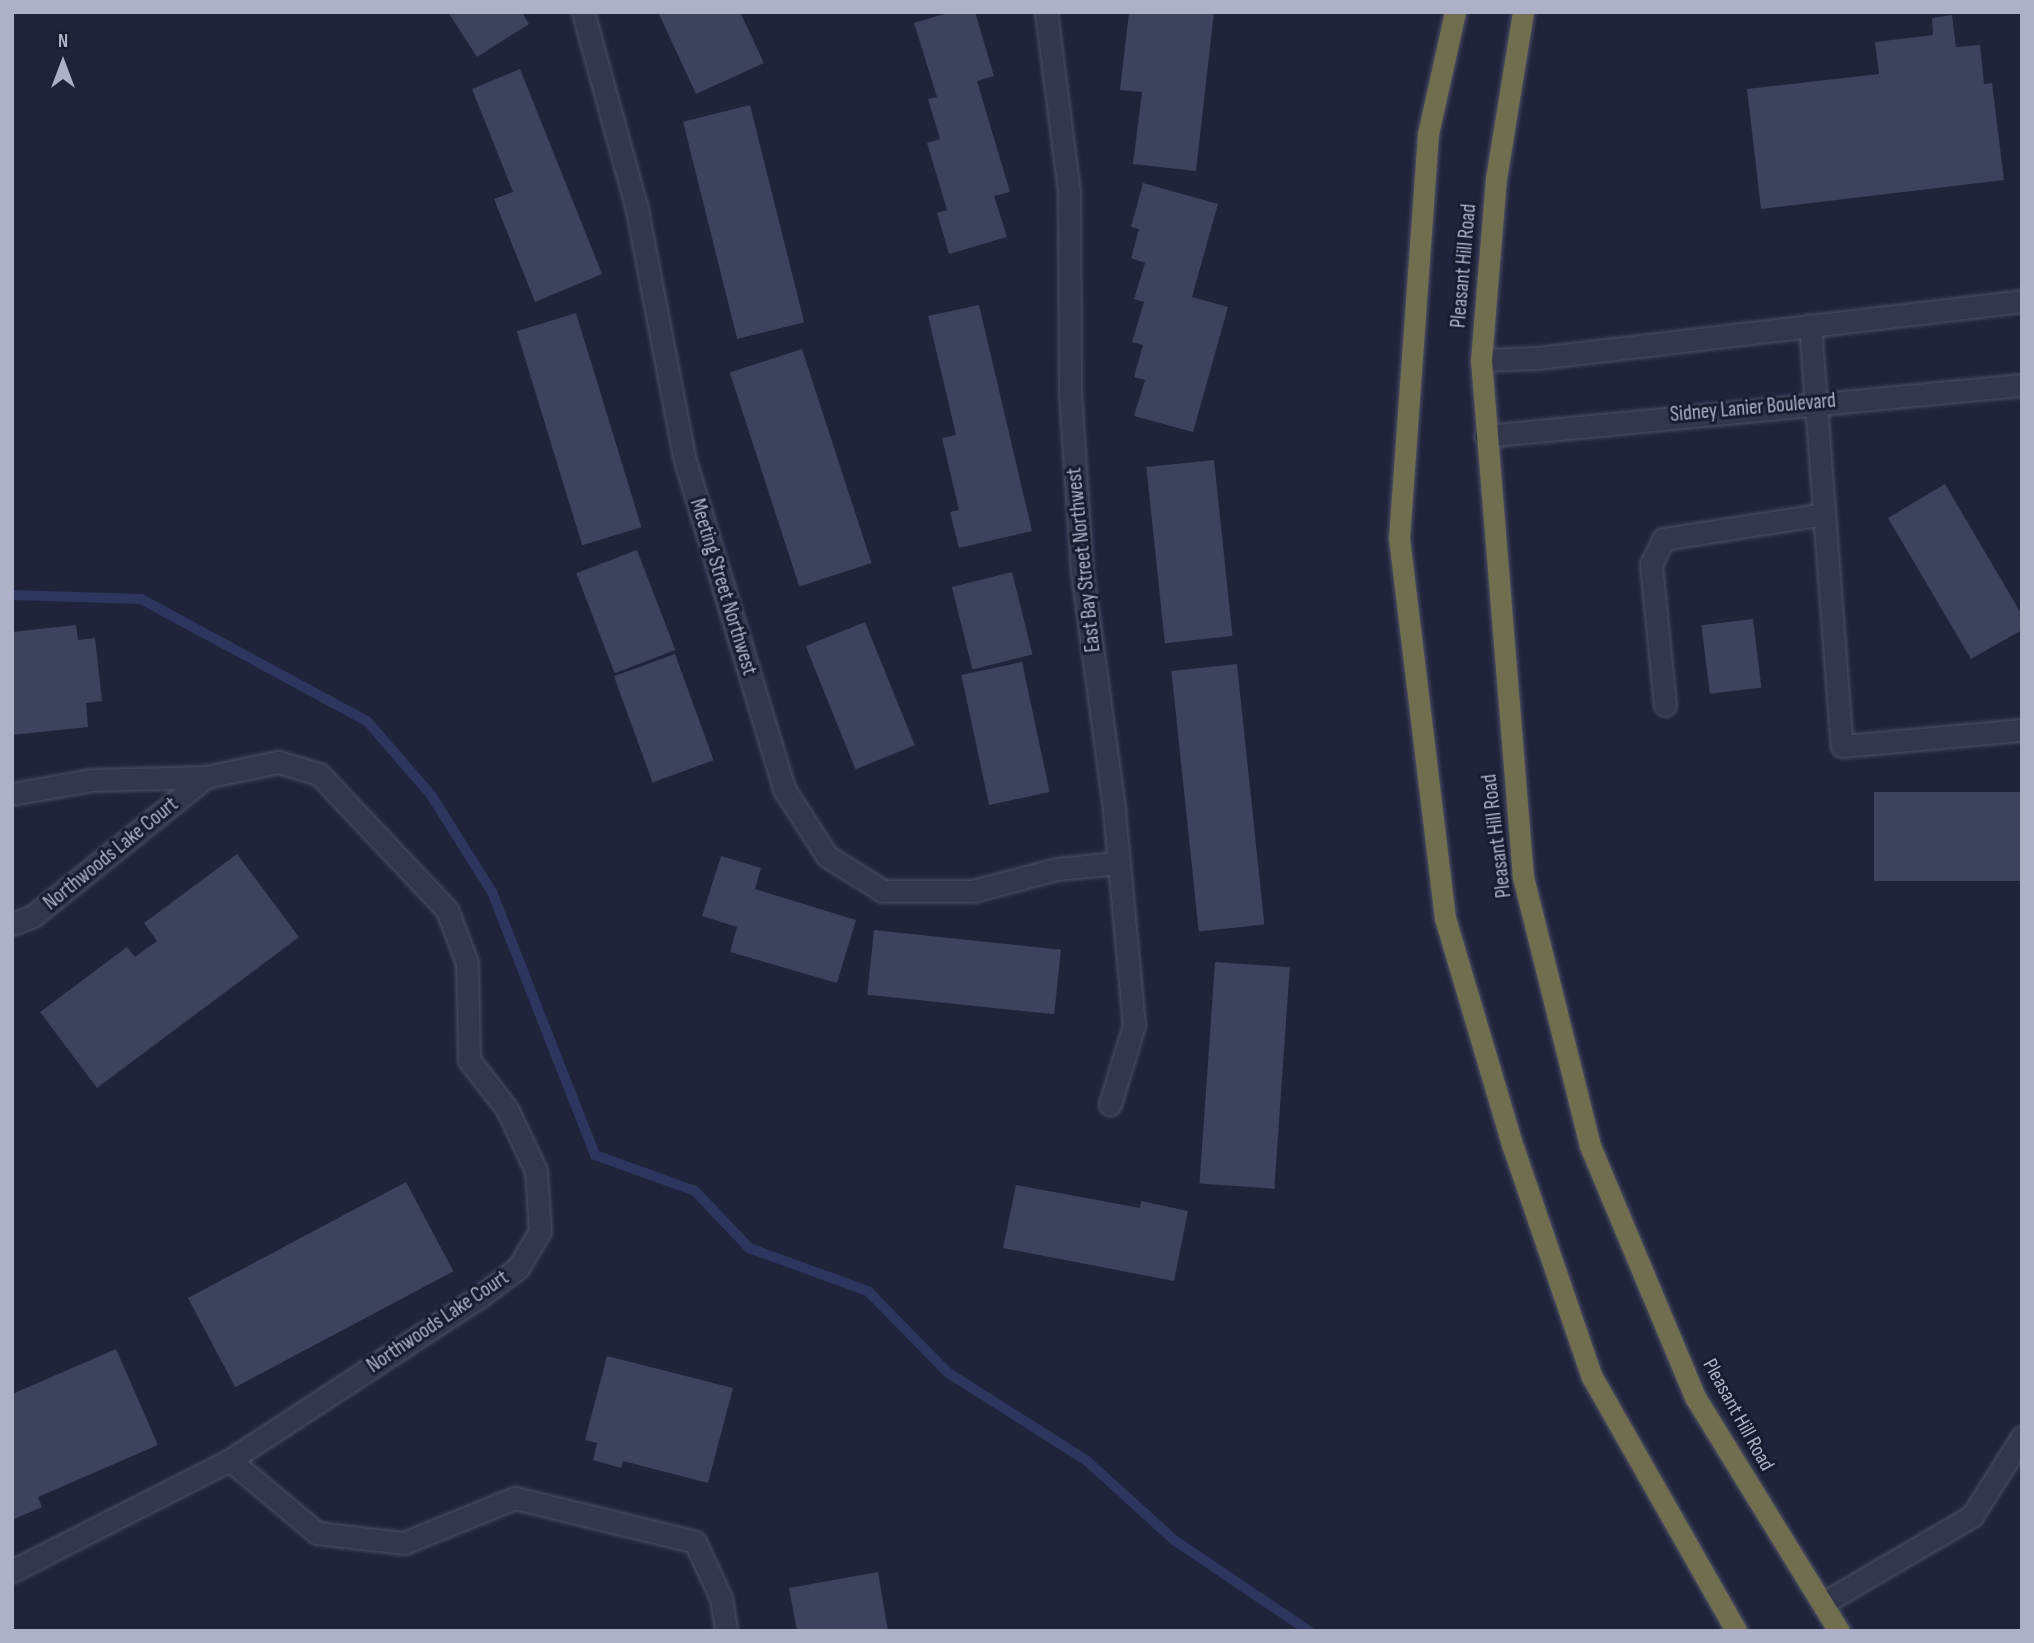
<!DOCTYPE html>
<style>
body{margin:0}
#map{position:relative;width:2034px;height:1643px;overflow:hidden;background:#1f243b;font-family:"Sofia Sans Condensed",sans-serif}
div>[style]{position:absolute}
.stream>*{height:10px;margin:-5px;padding:0 5px;transform-origin:5px;border-radius:5px;background:#2e365f}
.building>*{inset:0;background:#3d425d;transform-origin:0 0}
.roads{filter:drop-shadow(0 0 2px #4d5165) drop-shadow(0 0 2px #4d5165)}
.minor>*{height:21px;margin:-10.5px;padding:0 10.5px;transform-origin:10.5px;border-radius:10.5px;background:#33374b}
.highway>*{height:21px;margin:-10.5px;padding:0 10.5px;transform-origin:10.5px;border-radius:10.5px;background:#716d4f}
span{translate:-50% -50%;white-space:nowrap;text-align:center;line-height:1.15;-webkit-text-stroke:6px #181c2f;paint-order:stroke}
.street-label{font-size:21px;color:#adb1c7}
.frame{position:absolute;inset:0;border:14px solid #adb1c7;pointer-events:none}
.north{position:absolute;left:28px;top:28px;width:70px;height:70px;-webkit-text-stroke:5px #181c2f;paint-order:stroke;rotate:0deg;font-size:19px;font-weight:700;line-height:28px;text-align:center;color:#adb1c7}
.north::after{content:'';display:block;margin:auto;width:24px;height:32px;background:#adb1c7;clip-path:polygon(50% 0,100% 100%,50% 72%,0 100%)}
</style>
<div id="map">
<div class="stream">
<i style="left:12px;top:595px;width:129px;rotate:1.8deg"></i>
<i style="left:141px;top:599px;width:257px;rotate:28.4deg"></i>
<i style="left:367px;top:721px;width:98px;rotate:49.1deg"></i>
<i style="left:431px;top:795px;width:115px;rotate:57.8deg"></i>
<i style="left:492px;top:892px;width:282px;rotate:68.6deg"></i>
<i style="left:595px;top:1155px;width:106px;rotate:19.8deg"></i>
<i style="left:695px;top:1191px;width:79px;rotate:46.5deg"></i>
<i style="left:749px;top:1248px;width:127px;rotate:19.9deg"></i>
<i style="left:868px;top:1291px;width:113px;rotate:45.7deg"></i>
<i style="left:947px;top:1372px;width:166px;rotate:32.4deg"></i>
<i style="left:1087px;top:1461px;width:118px;rotate:42.2deg"></i>
<i style="left:1174px;top:1540px;width:163px;rotate:34deg"></i>
</div>
<div class="building">
<i style="clip-path:polygon(448px 12px,522px 12px,529px 24px,477px 57px)"></i>
<i style="clip-path:polygon(658px 12px,740px 12px,764px 63px,696px 94px)"></i>
<i style="clip-path:polygon(951px 12px,975px 12px,994px 76px,977px 81px,1010px 192px,994px 196px,1007px 237px,949px 254px,937px 213px,947px 210px,927px 143px,940px 139px,928px 99px,937px 97px,914px 23px)"></i>
<i style="clip-path:polygon(1129px 12px,1214px 12px,1196px 171px,1133px 164px,1142px 92px,1120px 90px)"></i>
<i style="clip-path:polygon(1952px 15px,1956px 47px,1980px 45px,1984px 84px,1992px 83px,2004px 180px,1761px 209px,1747px 89px,1879px 74px,1875px 42px,1933px 35px,1932px 18px)"></i>
<i style="clip-path:polygon(520px 69px,602px 274px,535px 302px,494px 199px,513px 192px,472px 89px)"></i>
<i style="left:750px;top:105px;width:224px;height:69px;rotate:76deg"></i>
<i style="clip-path:polygon(1143px 183px,1218px 204px,1192px 297px,1228px 307px,1193px 432px,1134px 416px,1145px 380px,1134px 377px,1143px 345px,1132px 342px,1144px 302px,1134px 299px,1145px 263px,1131px 258px,1139px 229px,1131px 227px)"></i>
<i style="clip-path:polygon(979px 305px,1032px 531px,959px 548px,950px 512px,959px 510px,942px 438px,956px 435px,928px 316px)"></i>
<i style="left:576px;top:313px;width:224px;height:62px;rotate:73deg"></i>
<i style="left:802px;top:349px;width:225px;height:76px;rotate:72deg"></i>
<i style="left:1214px;top:460px;width:177px;height:68px;rotate:84deg"></i>
<i style="clip-path:polygon(1945px 484px,2022px 615px,2022px 630px,1971px 659px,1888px 518px)"></i>
<i style="left:637px;top:550px;width:107px;height:65px;rotate:69deg"></i>
<i style="left:1012px;top:572px;width:85px;height:62px;rotate:76deg"></i>
<i style="left:1753px;top:619px;width:69px;height:52px;rotate:83deg"></i>
<i style="left:865px;top:622px;width:133px;height:64px;rotate:68deg"></i>
<i style="clip-path:polygon(76px 625px,78px 640px,95px 638px,102px 701px,86px 703px,88px 727px,12px 735px,12px 632px)"></i>
<i style="left:675px;top:654px;width:113px;height:65px;rotate:70deg"></i>
<i style="left:1022px;top:662px;width:133px;height:62px;rotate:78deg"></i>
<i style="left:1237px;top:664px;width:262px;height:66px;rotate:84deg"></i>
<i style="left:2022px;top:792px;width:89px;height:148px;rotate:90deg"></i>
<i style="clip-path:polygon(237px 854px,299px 937px,97px 1088px,40px 1012px,127px 947px,135px 957px,157px 941px,144px 923px)"></i>
<i style="clip-path:polygon(721px 856px,761px 868px,755px 889px,856px 920px,837px 983px,730px 952px,737px 927px,702px 916px)"></i>
<i style="left:874px;top:930px;width:188px;height:65px;rotate:6deg"></i>
<i style="left:1215px;top:962px;width:75px;height:222px;rotate:4deg"></i>
<i style="left:406px;top:1182px;width:101px;height:247px;rotate:62deg"></i>
<i style="clip-path:polygon(1016px 1185px,1140px 1208px,1141px 1201px,1188px 1211px,1174px 1281px,1003px 1248px)"></i>
<i style="clip-path:polygon(116px 1349px,158px 1445px,38px 1497px,42px 1507px,12px 1520px,12px 1394px)"></i>
<i style="clip-path:polygon(607px 1356px,733px 1388px,708px 1483px,623px 1461px,621px 1468px,593px 1460px,597px 1443px,585px 1440px)"></i>
<i style="clip-path:polygon(878px 1572px,888px 1631px,797px 1631px,789px 1588px)"></i>
</div>
<div class="roads">
<div class="minor">
<i style="left:583px;top:12px;width:205px;rotate:74.7deg"></i>
<i style="left:637px;top:210px;width:251px;rotate:79.2deg"></i>
<i style="left:684px;top:457px;width:347px;rotate:73.2deg"></i>
<i style="left:784px;top:789px;width:80px;rotate:57.3deg"></i>
<i style="left:827px;top:856px;width:66px;rotate:32deg"></i>
<i style="left:883px;top:891px;width:90px"></i>
<i style="left:973px;top:891px;width:87px;rotate:-14.7deg"></i>
<i style="left:1057px;top:869px;width:59px;rotate:-5.8deg"></i>
<i style="left:1046px;top:12px;width:181px;rotate:82.7deg"></i>
<i style="left:1069px;top:192px;width:201px;rotate:89.7deg"></i>
<i style="left:1070px;top:393px;width:179px;rotate:86.2deg"></i>
<i style="left:1082px;top:572px;width:240px;rotate:82.3deg"></i>
<i style="left:1114px;top:810px;width:216px;rotate:84.7deg"></i>
<i style="left:1134px;top:1025px;width:83px;rotate:106.9deg"></i>
<i style="left:1810px;top:325px;width:422px;rotate:85.7deg"></i>
<i style="left:1842px;top:746px;width:181px;rotate:-5.1deg"></i>
<i style="left:1481px;top:360px;width:57px;rotate:-2deg"></i>
<i style="left:1538px;top:358px;width:487px;rotate:-6.7deg"></i>
<i style="left:1485px;top:436px;width:539px;rotate:-5.43deg"></i>
<i style="left:1665px;top:705px;width:142px;rotate:-95.7deg"></i>
<i style="left:1651px;top:564px;width:28px;rotate:-64deg"></i>
<i style="left:1663px;top:539px;width:163px;rotate:-8.8deg"></i>
<i style="left:12px;top:794px;width:80px;rotate:-10deg"></i>
<i style="left:91px;top:780px;width:115px;rotate:-1.5deg"></i>
<i style="left:206px;top:777px;width:74px;rotate:-11.8deg"></i>
<i style="left:278px;top:762px;width:43px;rotate:16.3deg"></i>
<i style="left:319px;top:774px;width:187px;rotate:46.7deg"></i>
<i style="left:447px;top:910px;width:57px;rotate:69.3deg"></i>
<i style="left:467px;top:963px;width:97px;rotate:88.8deg"></i>
<i style="left:469px;top:1060px;width:62px;rotate:52.2deg"></i>
<i style="left:507px;top:1109px;width:68px;rotate:64.9deg"></i>
<i style="left:536px;top:1171px;width:60px;rotate:86.2deg"></i>
<i style="left:540px;top:1231px;width:43px;rotate:120.7deg"></i>
<i style="left:518px;top:1268px;width:49px;rotate:143.4deg"></i>
<i style="left:479px;top:1297px;width:298px;rotate:146.8deg"></i>
<i style="left:230px;top:1460px;width:245px;rotate:153deg"></i>
<i style="left:12px;top:924px;width:22px;rotate:-21deg"></i>
<i style="left:33px;top:916px;width:222px;rotate:-38.8deg"></i>
<i style="left:230px;top:1460px;width:114px;rotate:40deg"></i>
<i style="left:317px;top:1533px;width:88px;rotate:6.6deg"></i>
<i style="left:404px;top:1543px;width:120px;rotate:-22.1deg"></i>
<i style="left:515px;top:1498px;width:185px;rotate:13.7deg"></i>
<i style="left:695px;top:1542px;width:62px;rotate:65.1deg"></i>
<i style="left:721px;top:1598px;width:33px;rotate:81deg"></i>
<i style="left:1822px;top:1604px;width:174px;rotate:-30.4deg"></i>
<i style="left:1972px;top:1516px;width:93px;rotate:-57.7deg"></i>
</div>
<div class="highway">
<i style="left:1455px;top:12px;width:125px;rotate:102.5deg"></i>
<i style="left:1428px;top:134px;width:405px;rotate:94.1deg"></i>
<i style="left:1399px;top:538px;width:383px;rotate:83.1deg"></i>
<i style="left:1445px;top:918px;width:236px;rotate:73.5deg"></i>
<i style="left:1512px;top:1144px;width:246px;rotate:71.1deg"></i>
<i style="left:1592px;top:1377px;width:292px;rotate:60.4deg"></i>
<i style="left:1523px;top:12px;width:168px;rotate:99.2deg"></i>
<i style="left:1496px;top:178px;width:183px;rotate:94.7deg"></i>
<i style="left:1481px;top:360px;width:519px;rotate:85.36deg"></i>
<i style="left:1523px;top:877px;width:277px;rotate:76deg"></i>
<i style="left:1590px;top:1146px;width:272px;rotate:67.3deg"></i>
<i style="left:1695px;top:1397px;width:275px;rotate:58.4deg"></i>
</div>
</div>
<div class="street-label">
<span style="left:1464px;top:266px;rotate:-85deg">Pleasant Hill Road</span>
<span style="left:1753px;top:408px;rotate:-5deg">Sidney Lanier Boulevard</span>
<span style="left:1084px;top:560px;rotate:-96deg">East Bay Street Northwest</span>
<span style="left:723px;top:587px;rotate:73deg">Meeting Street Northwest</span>
<span style="left:1497px;top:836px;rotate:-97deg">Pleasant Hill Road</span>
<span style="left:111px;top:854px;rotate:-39deg">Northwoods Lake Court</span>
<span style="left:438px;top:1322px;rotate:-34deg">Northwoods Lake Court</span>
<span style="left:1738px;top:1415px;rotate:61deg">Pleasant Hill Road</span>
</div>
<div class="frame"></div>
<div class="north">N</div>
</div>
